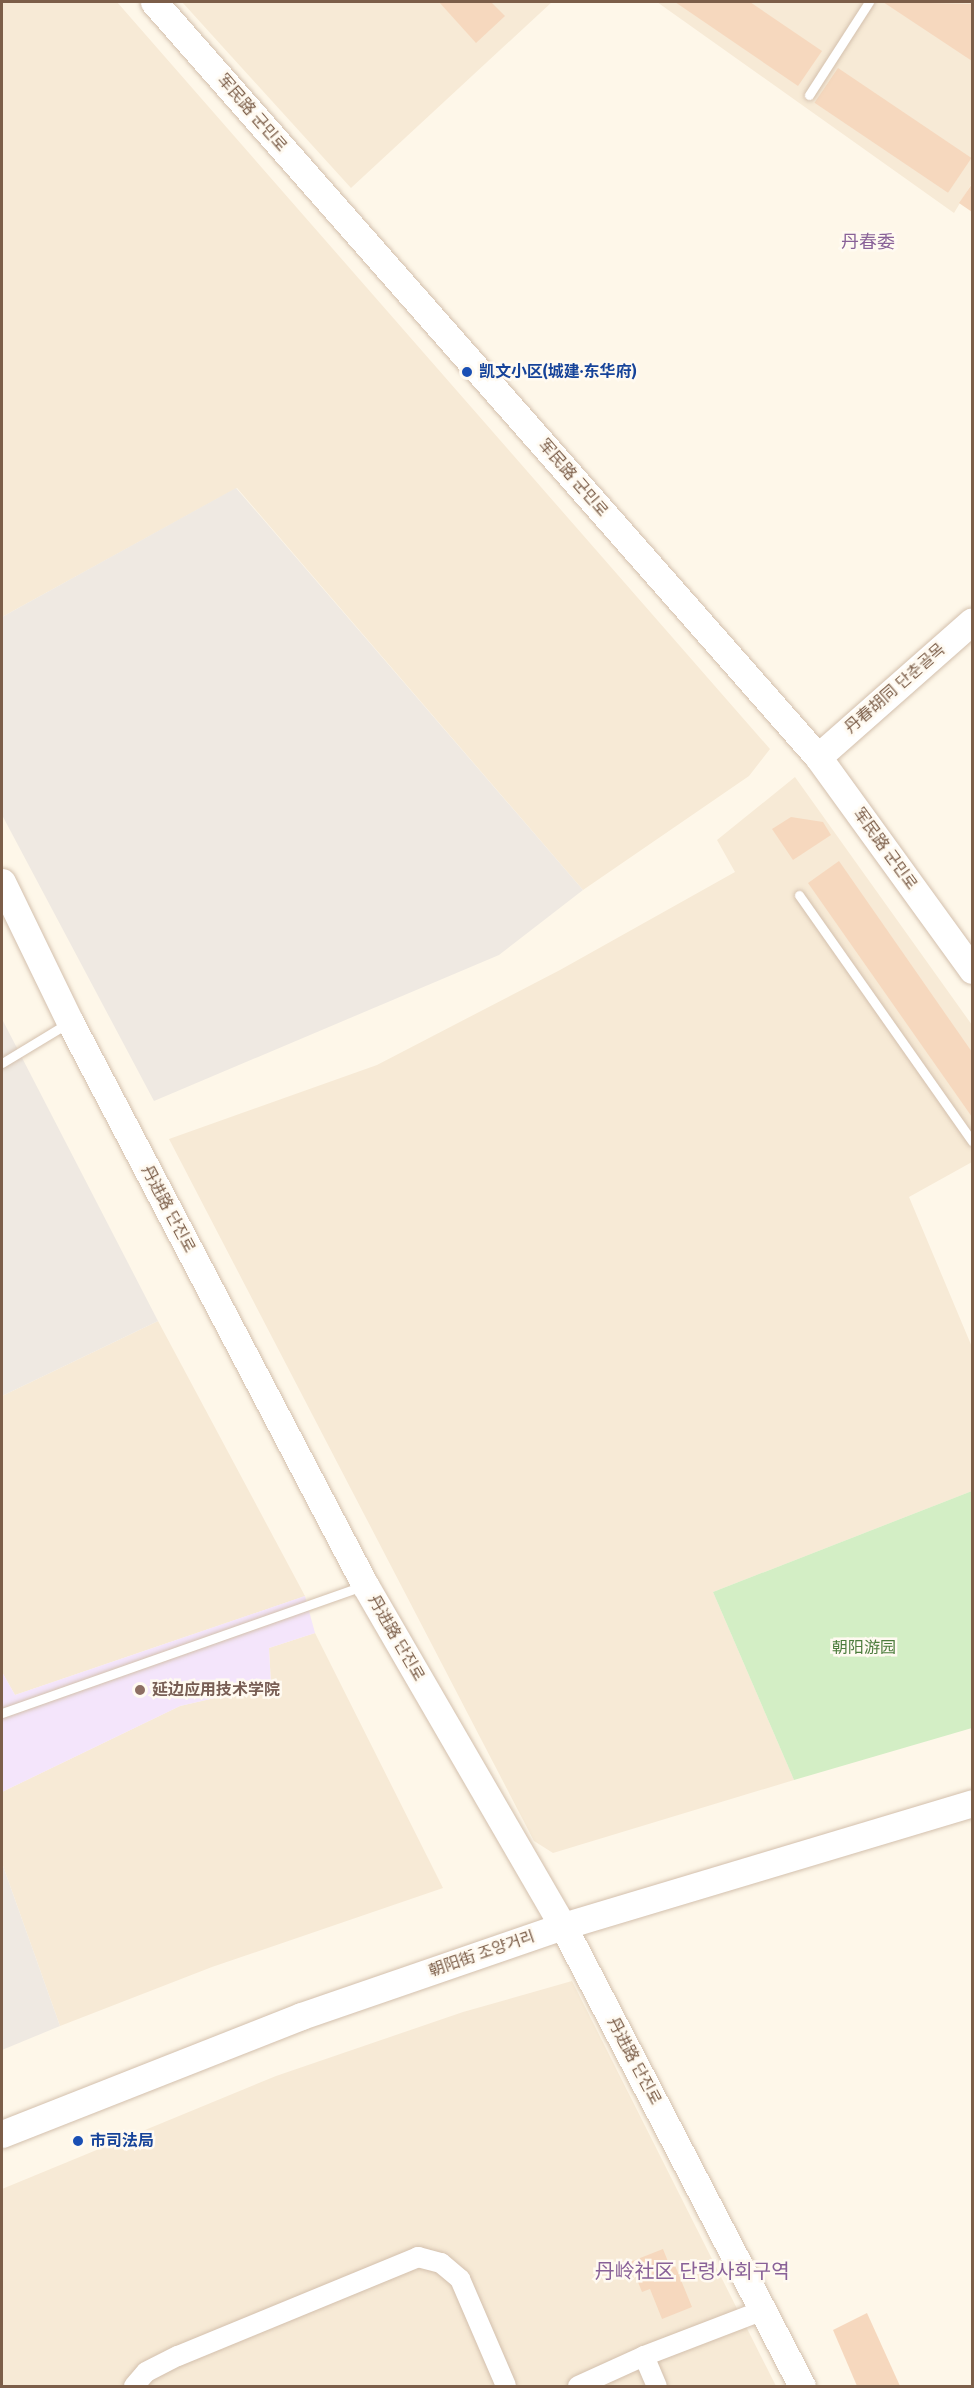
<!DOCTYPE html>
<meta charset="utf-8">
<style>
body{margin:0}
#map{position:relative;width:974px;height:2388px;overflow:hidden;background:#fef7e9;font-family:"Fira Sans Condensed","Noto Sans SC","Noto Sans KR",sans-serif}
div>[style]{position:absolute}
.residential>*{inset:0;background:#f7ead6}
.industrial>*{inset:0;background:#efe9e2}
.education>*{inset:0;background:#f4e5fb}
.green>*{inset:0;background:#d3eec5}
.building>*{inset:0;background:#f6d8be;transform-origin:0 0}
.roads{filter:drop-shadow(0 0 2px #d3c0ad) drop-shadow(0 0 2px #d3c0ad)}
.lane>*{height:9px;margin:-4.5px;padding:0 4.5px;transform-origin:4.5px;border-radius:4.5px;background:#fff}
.street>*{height:20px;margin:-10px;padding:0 10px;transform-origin:10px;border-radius:10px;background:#fff}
.secondary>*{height:27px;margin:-13.5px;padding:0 13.5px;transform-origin:13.5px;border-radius:13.5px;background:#fff}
.dots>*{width:16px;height:16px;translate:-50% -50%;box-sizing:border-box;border:3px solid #fffaf1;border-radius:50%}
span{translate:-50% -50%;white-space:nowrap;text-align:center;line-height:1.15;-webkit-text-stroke:5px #fffaf1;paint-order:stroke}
.street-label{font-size:16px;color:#7c5e49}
.transit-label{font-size:16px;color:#164399;font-weight:700}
.left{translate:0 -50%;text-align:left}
.park-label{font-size:16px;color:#4c7c3d}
.education-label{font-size:16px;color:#785e54;font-weight:700}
.neighbourhood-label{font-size:18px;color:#896198}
.quarter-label{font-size:20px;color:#896198}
.frame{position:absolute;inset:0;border:3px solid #7c5e49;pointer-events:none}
</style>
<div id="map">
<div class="residential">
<i style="clip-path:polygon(2px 2px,117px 2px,770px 749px,749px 776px,583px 890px,237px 488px,2px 617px)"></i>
<i style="clip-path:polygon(182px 2px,552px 2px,351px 188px)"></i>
<i style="clip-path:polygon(657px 2px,972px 2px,972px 183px,954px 213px)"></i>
<i style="clip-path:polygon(795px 777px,972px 1025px,972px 1162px,909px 1197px,972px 1347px,972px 1491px,713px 1592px,794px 1780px,553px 1853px,534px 1841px,169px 1139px,377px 1065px,560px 970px,735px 872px,717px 840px)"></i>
<i style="clip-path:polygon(158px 1321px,305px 1596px,15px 1695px,2px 1672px,2px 1396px)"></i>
<i style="clip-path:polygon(315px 1633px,443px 1888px,212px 1967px,60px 2026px,2px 1863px,2px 1792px,180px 1706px,271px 1685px,269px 1648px)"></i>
<i style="clip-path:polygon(572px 1981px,776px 2386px,2px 2386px,2px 2189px,276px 2076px,463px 2012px)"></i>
</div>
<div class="industrial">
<i style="clip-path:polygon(236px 488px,583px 890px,499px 955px,154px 1101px,2px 815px,2px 617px)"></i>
<i style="clip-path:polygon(2px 1019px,158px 1321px,2px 1396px)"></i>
<i style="clip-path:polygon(2px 1863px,60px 2026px,2px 2050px)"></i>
</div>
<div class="education">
<i style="clip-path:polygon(305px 1596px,315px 1633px,269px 1648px,271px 1685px,180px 1706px,2px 1792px,2px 1672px,15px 1695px)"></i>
</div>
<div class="green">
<i style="clip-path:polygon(972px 1491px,972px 1728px,794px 1780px,713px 1592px)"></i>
</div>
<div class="building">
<i style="clip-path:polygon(439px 2px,491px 2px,505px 16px,476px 43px)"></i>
<i style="clip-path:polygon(675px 2px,750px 2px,822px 51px,798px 86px)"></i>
<i style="clip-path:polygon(883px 2px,972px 4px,972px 61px)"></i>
<i style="left:838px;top:68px;width:161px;height:42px;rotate:34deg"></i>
<i style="clip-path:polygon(972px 184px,972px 212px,959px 203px)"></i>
<i style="clip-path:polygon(791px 817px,823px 822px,831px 835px,793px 860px,772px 829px)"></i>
<i style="clip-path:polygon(839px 861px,972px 1052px,972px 1117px,808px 883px)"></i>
<i style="clip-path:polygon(663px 2249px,669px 2264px,674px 2263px,692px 2307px,662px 2319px,650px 2289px,642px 2292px,630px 2262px)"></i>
<i style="clip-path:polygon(867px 2313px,900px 2386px,857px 2386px,833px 2330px)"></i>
</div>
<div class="roads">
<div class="lane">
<i style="left:809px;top:95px;width:111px;rotate:-57.2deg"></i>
<i style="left:799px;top:895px;width:301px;rotate:54.9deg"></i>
<i style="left:2px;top:1063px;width:77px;rotate:-31.2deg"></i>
<i style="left:2px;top:1713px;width:383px;rotate:-19.4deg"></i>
</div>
<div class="street">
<i style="left:644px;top:2356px;width:33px;rotate:67deg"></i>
<i style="left:134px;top:2386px;width:18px;rotate:-49deg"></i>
<i style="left:146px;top:2372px;width:36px;rotate:-27deg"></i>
<i style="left:178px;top:2356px;width:260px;rotate:-22.4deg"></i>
<i style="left:418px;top:2257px;width:24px;rotate:15deg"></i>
<i style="left:441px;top:2263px;width:25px;rotate:40deg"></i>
<i style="left:460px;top:2279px;width:116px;rotate:66.7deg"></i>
<i style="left:578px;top:2386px;width:72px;rotate:-24.4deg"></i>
<i style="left:644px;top:2356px;width:129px;rotate:-21deg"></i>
</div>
<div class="secondary">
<i style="left:154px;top:2px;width:1005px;rotate:48.67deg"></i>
<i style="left:818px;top:757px;width:263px;rotate:54.1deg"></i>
<i style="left:818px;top:757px;width:205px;rotate:-41.4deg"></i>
<i style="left:2px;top:882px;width:156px;rotate:64.1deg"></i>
<i style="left:70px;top:1022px;width:636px;rotate:62.35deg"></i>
<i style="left:365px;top:1585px;width:394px;rotate:59.9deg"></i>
<i style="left:563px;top:1926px;width:518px;rotate:62.55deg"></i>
<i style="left:2px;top:2134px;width:321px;rotate:-21.5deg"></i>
<i style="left:301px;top:2016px;width:277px;rotate:-19deg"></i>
<i style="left:563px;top:1926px;width:427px;rotate:-16.7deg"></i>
</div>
</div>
<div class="dots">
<i style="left:467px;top:372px;background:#1a4fb4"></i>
<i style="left:140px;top:1690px;background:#8d6e63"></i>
<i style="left:78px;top:2141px;background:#1a4fb4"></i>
</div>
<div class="street-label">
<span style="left:252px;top:113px;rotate:49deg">军民路 군민로</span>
<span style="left:573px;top:478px;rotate:49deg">军民路 군민로</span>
<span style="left:895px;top:689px;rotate:-41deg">丹春胡同 단춘골목</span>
<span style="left:885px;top:849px;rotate:54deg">军民路 군민로</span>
<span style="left:168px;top:1209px;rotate:62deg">丹进路 단진로</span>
<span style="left:396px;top:1638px;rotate:60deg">丹进路 단진로</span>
<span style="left:482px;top:1954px;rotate:-19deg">朝阳街 조양거리</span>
<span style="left:634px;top:2061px;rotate:62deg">丹进路 단진로</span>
</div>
<div class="transit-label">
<span class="left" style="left:479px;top:372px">凯文小区(城建·东华府)</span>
<span class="left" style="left:90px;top:2141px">市司法局</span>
</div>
<div class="park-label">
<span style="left:864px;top:1648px">朝阳游园</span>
</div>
<div class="education-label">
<span class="left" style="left:152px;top:1690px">延边应用技术学院</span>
</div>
<div class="neighbourhood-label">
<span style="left:868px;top:242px">丹春委</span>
</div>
<div class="quarter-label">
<span style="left:692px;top:2271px">丹岭社区 단령사회구역</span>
</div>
<div class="frame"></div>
</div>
